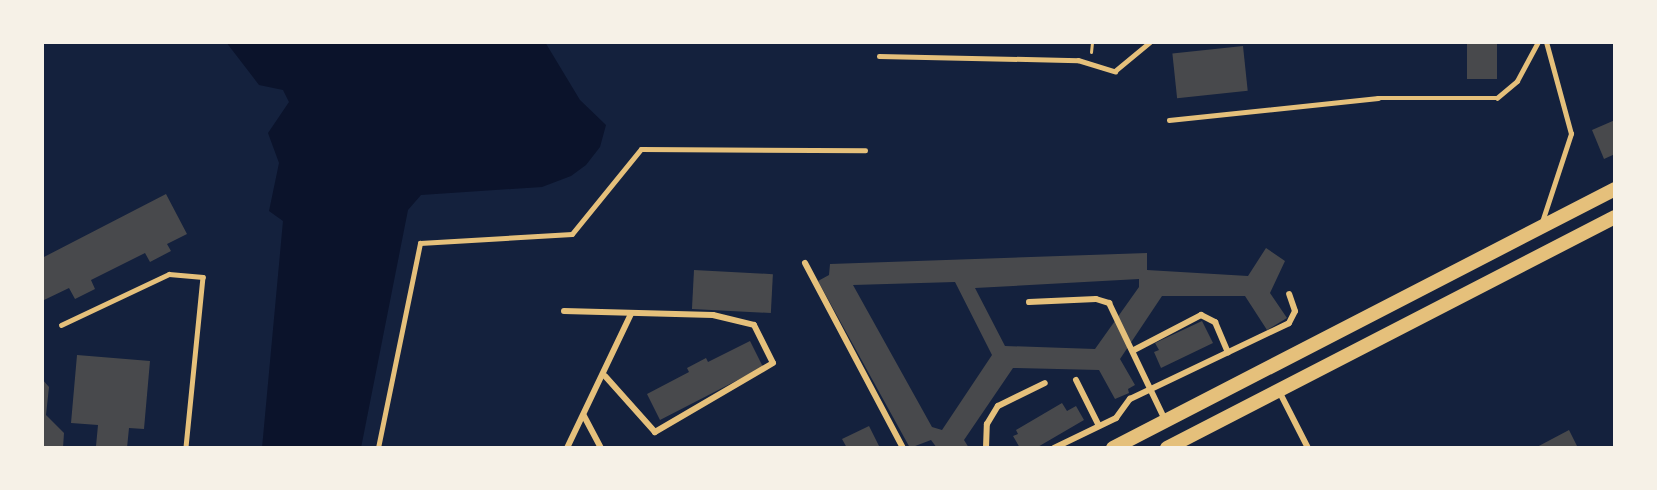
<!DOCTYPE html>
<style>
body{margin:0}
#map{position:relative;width:1657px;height:490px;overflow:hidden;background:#14213d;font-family:"Asap Condensed",sans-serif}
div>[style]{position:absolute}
.water>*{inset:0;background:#0b132b}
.building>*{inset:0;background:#48494c;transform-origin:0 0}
.path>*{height:3px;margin:-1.5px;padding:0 1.5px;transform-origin:1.5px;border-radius:1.5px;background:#e5c07b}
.service>*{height:4.5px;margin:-2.25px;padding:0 2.25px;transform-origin:2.25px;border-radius:2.25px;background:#e5c07b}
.minor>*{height:6px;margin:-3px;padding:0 3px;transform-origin:3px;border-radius:3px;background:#e5c07b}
.primary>*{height:14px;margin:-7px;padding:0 7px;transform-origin:7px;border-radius:7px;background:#e5c07b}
span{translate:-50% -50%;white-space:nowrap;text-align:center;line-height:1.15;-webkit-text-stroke:4.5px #f6f1e7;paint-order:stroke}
.frame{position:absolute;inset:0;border:44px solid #f6f1e7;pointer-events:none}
</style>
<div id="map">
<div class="water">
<i style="clip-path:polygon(226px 42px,545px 42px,580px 100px,606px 125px,600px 147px,586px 165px,571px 176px,542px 187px,421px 195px,408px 210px,361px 448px,262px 448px,283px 221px,269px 211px,279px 163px,268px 133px,289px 102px,283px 90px,259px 85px)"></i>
</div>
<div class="building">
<i style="left:1467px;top:42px;width:30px;height:37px"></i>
<i style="left:1243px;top:46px;width:45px;height:71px;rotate:84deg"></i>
<i style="clip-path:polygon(1615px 120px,1615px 154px,1604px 159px,1592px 130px)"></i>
<i style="clip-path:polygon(166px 194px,187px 234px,167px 244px,171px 251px,150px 262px,145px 253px,91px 280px,95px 289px,75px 299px,69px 288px,42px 301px,42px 258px)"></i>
<i style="clip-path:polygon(evenodd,1266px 248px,1285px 261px,1270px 293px,1287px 318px,1267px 330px,1245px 296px,1162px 296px,1120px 359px,1135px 385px,1128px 389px,1129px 393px,1115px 399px,1099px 370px,1013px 368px,964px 440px,969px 448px,937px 448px,931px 440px,910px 448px,818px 281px,829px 275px,830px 264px,1147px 253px,1147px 270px,1248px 276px,1266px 248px,1139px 279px,1139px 287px,1095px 349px,1005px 346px,975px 288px,1139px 279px,1266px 248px,955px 282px,992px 355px,942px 430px,932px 427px,853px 285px,955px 282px)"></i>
<i style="left:694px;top:270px;width:79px;height:39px;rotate:3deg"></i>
<i style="clip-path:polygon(1202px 321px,1213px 343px,1161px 368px,1154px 352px,1159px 350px,1155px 343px)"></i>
<i style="clip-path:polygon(750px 341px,763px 367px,660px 420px,647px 394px,689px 372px,687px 368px,706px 358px,708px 362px)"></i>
<i style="clip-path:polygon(77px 355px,150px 361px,144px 429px,129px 428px,127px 448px,96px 446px,98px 425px,71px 423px)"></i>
<i style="clip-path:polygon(42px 379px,49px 387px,46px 415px,64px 433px,63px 448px,42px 448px)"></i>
<i style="clip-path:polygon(1062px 403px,1067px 411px,1076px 406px,1084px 420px,1036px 448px,1020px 448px,1013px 436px,1018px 434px,1016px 430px)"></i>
<i style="clip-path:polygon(869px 426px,880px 448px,847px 448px,842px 439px)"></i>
<i style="clip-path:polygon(1569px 430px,1578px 448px,1535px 448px)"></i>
</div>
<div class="path">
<i style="left:1091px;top:52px;width:10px;rotate:-84deg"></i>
</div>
<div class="service">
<i style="left:879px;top:56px;width:199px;rotate:1.2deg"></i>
<i style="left:1078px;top:60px;width:39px;rotate:17deg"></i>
<i style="left:1115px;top:71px;width:45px;rotate:-39.6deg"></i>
<i style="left:1169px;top:120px;width:210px;rotate:-6deg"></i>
<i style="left:1378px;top:98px;width:119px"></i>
<i style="left:1497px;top:98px;width:26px;rotate:-40deg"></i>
<i style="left:1517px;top:81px;width:44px;rotate:-61.7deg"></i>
<i style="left:1542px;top:222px;width:93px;rotate:-71.8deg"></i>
<i style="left:1571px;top:134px;width:95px;rotate:-105.2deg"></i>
<i style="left:61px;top:325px;width:119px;rotate:-25.3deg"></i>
<i style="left:169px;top:274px;width:34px;rotate:5deg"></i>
<i style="left:203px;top:277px;width:172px;rotate:95.7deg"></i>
<i style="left:378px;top:448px;width:209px;rotate:-78.4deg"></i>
<i style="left:420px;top:243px;width:152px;rotate:-3.4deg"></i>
<i style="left:572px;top:234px;width:109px;rotate:-50.9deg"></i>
<i style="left:641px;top:149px;width:224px;rotate:0.3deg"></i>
</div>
<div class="minor">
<i style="left:805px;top:263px;width:209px;rotate:62.1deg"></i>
<i style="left:1029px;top:302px;width:67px;rotate:-2.6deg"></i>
<i style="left:1096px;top:299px;width:14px;rotate:17deg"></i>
<i style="left:1109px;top:303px;width:130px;rotate:64.4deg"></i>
<i style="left:564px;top:311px;width:149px;rotate:1.5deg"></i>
<i style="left:713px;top:315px;width:42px;rotate:13.7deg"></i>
<i style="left:754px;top:325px;width:42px;rotate:63.4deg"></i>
<i style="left:773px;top:363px;width:137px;rotate:149.7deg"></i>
<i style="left:655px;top:432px;width:75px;rotate:-131.8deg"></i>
<i style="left:1134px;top:350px;width:76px;rotate:-27.6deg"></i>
<i style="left:1201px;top:315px;width:16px;rotate:27deg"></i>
<i style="left:1215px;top:322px;width:33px;rotate:67deg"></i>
<i style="left:1076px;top:380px;width:51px;rotate:63.4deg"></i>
<i style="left:1279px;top:391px;width:64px;rotate:63deg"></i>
<i style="left:584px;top:416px;width:36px;rotate:62deg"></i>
<i style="left:567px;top:448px;width:148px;rotate:-64.5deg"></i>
<i style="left:986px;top:448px;width:24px;rotate:-88deg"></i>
<i style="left:987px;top:424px;width:21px;rotate:-59deg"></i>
<i style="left:998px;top:406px;width:52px;rotate:-26.1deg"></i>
<i style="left:1054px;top:448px;width:69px;rotate:-25.8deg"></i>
<i style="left:1116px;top:418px;width:24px;rotate:-54deg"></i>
<i style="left:1130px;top:399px;width:176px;rotate:-25.5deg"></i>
<i style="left:1289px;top:323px;width:13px;rotate:-63deg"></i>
<i style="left:1295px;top:311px;width:18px;rotate:-109deg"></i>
</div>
<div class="primary">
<i style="left:1113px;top:448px;width:565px;rotate:-27.29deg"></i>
<i style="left:1167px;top:448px;width:504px;rotate:-27.28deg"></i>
</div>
<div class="frame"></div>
</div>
